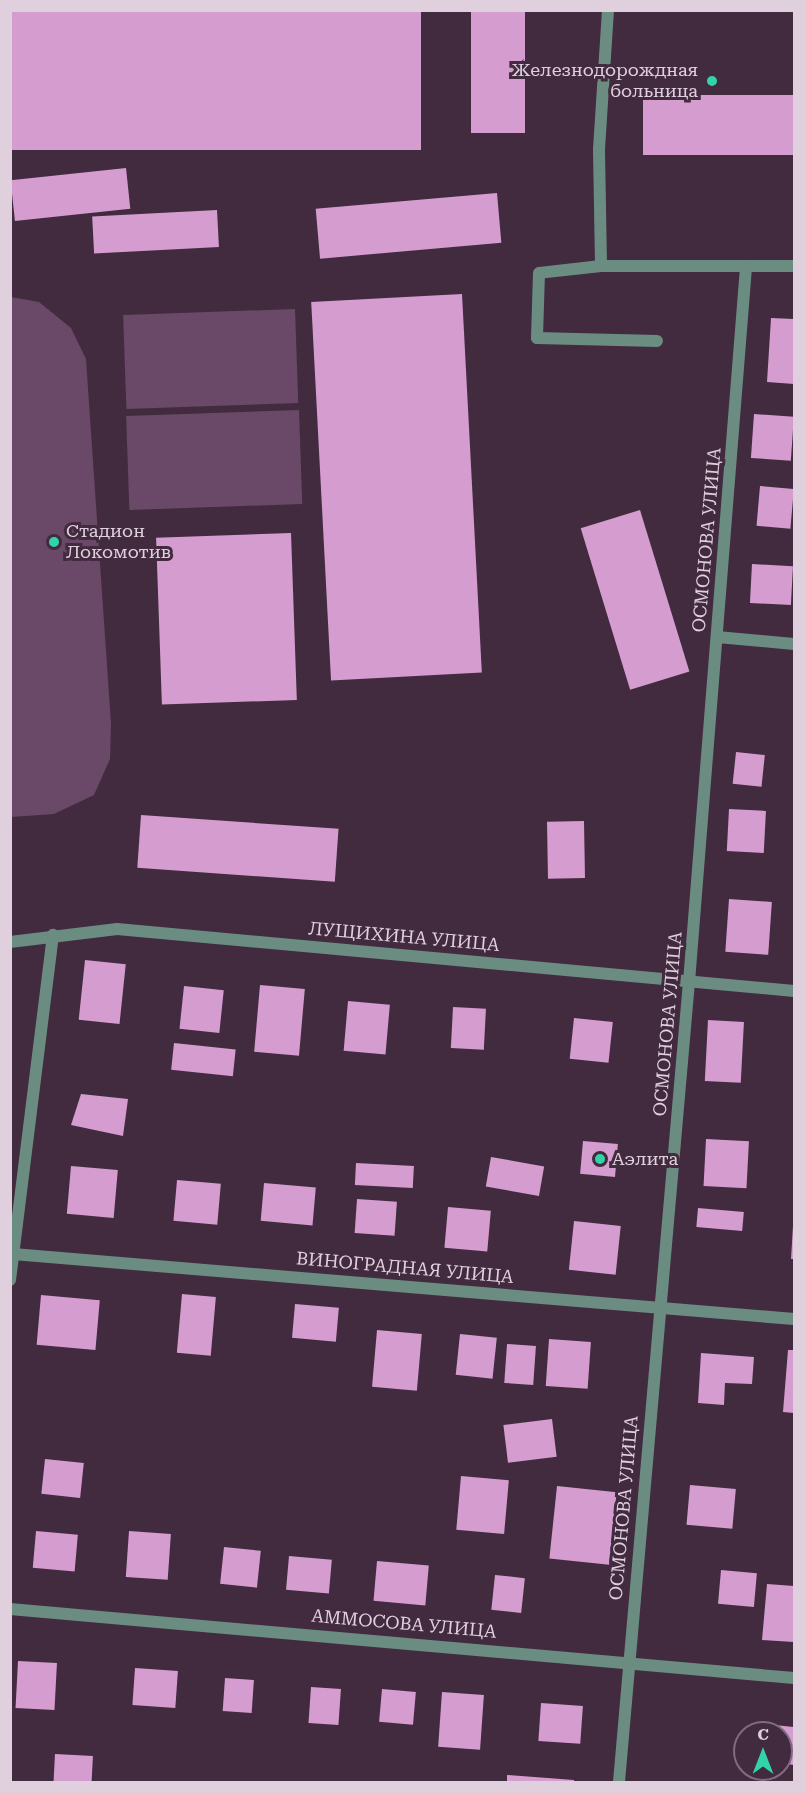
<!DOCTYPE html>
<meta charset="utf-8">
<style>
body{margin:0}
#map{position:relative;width:805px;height:1793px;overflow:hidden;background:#422a3f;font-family:"Roboto Serif",serif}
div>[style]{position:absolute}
.green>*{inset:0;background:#6a4867;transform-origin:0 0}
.building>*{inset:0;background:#d59dcf;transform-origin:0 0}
.service>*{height:12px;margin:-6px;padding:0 6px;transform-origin:6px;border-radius:6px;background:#6b8c80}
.minor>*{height:12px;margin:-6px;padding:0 6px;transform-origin:6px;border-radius:6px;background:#6b8c80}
.dots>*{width:16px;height:16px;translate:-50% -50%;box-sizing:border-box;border:3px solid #422a3f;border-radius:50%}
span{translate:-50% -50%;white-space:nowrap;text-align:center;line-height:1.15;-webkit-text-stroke:6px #422a3f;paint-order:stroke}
.poi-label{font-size:18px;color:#e0d0de}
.right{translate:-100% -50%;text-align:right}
.left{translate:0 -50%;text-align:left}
.street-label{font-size:18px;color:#e0d0de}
.frame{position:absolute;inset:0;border:12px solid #e0d0de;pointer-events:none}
.north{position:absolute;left:733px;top:1721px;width:60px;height:60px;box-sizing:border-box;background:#422a3f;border:2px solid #816c7f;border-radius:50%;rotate:0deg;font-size:16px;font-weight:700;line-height:24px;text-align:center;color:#e0d0de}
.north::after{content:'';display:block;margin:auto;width:21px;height:27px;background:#31d4a9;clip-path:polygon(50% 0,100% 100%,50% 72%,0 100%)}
</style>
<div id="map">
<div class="green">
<i style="clip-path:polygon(11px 297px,39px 302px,71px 328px,86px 359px,111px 724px,110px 759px,94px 795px,54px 814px,11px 817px)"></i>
<i style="left:295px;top:309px;width:94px;height:172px;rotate:88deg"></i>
<i style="left:299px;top:410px;width:94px;height:173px;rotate:88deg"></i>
</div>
<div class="building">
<i style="left:10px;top:10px;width:411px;height:140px"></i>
<i style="left:471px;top:10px;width:54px;height:123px"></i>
<i style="left:794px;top:95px;width:60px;height:151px;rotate:90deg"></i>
<i style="left:126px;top:168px;width:41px;height:116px;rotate:84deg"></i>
<i style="left:497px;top:193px;width:50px;height:182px;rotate:85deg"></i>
<i style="left:217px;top:210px;width:37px;height:125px;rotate:87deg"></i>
<i style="left:462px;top:294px;width:379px;height:151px;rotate:87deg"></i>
<i style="clip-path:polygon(771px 318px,794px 319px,794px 384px,767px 382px)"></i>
<i style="left:754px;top:414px;width:40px;height:44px;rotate:4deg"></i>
<i style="left:760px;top:486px;width:34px;height:40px;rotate:5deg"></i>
<i style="left:640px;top:510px;width:169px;height:62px;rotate:73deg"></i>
<i style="left:291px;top:533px;width:167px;height:135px;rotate:88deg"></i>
<i style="left:752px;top:564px;width:41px;height:39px;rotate:3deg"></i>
<i style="left:736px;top:752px;width:29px;height:32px;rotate:6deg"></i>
<i style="left:729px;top:809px;width:37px;height:42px;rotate:3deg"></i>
<i style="left:141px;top:815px;width:198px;height:53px;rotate:4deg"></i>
<i style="left:584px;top:821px;width:57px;height:37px;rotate:89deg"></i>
<i style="left:729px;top:899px;width:43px;height:53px;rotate:4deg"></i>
<i style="left:85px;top:960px;width:41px;height:60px;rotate:6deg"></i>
<i style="left:260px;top:985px;width:45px;height:67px;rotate:5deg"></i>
<i style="left:184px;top:986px;width:40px;height:43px;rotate:6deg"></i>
<i style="left:348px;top:1001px;width:42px;height:50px;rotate:5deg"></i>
<i style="left:453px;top:1007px;width:33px;height:41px;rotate:3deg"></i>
<i style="left:574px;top:1018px;width:39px;height:41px;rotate:6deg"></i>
<i style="left:708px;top:1020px;width:36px;height:61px;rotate:3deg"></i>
<i style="left:174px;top:1043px;width:62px;height:27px;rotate:6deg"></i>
<i style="clip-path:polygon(81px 1094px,128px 1099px,123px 1136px,71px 1125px)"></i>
<i style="left:706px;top:1139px;width:43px;height:47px;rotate:3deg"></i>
<i style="left:583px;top:1141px;width:35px;height:33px;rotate:5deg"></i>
<i style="left:491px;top:1157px;width:54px;height:30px;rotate:10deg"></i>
<i style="left:356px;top:1163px;width:58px;height:22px;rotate:3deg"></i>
<i style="left:71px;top:1166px;width:47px;height:48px;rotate:5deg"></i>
<i style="left:177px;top:1180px;width:44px;height:41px;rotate:5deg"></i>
<i style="left:264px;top:1183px;width:52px;height:38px;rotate:5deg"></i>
<i style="left:357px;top:1199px;width:40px;height:34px;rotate:4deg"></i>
<i style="left:448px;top:1207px;width:43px;height:41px;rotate:5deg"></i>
<i style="left:698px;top:1208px;width:46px;height:19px;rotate:5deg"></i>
<i style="left:574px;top:1221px;width:47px;height:49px;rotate:6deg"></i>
<i style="clip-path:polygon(793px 1226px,794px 1226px,794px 1259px,791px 1259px)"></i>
<i style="left:182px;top:1294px;width:34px;height:59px;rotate:5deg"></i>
<i style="left:41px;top:1295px;width:59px;height:50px;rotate:5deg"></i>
<i style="left:295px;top:1304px;width:44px;height:34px;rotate:5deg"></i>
<i style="left:377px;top:1330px;width:45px;height:57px;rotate:5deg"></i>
<i style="left:460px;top:1334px;width:37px;height:41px;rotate:6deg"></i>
<i style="left:549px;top:1339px;width:42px;height:47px;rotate:4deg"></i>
<i style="left:507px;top:1344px;width:29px;height:39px;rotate:4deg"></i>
<i style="clip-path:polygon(788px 1350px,794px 1350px,794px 1413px,783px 1412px)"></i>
<i style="clip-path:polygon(701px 1353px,754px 1357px,752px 1384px,725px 1383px,724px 1405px,698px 1403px)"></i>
<i style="left:552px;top:1419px;width:38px;height:49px;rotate:83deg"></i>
<i style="left:45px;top:1459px;width:39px;height:35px;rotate:6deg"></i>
<i style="left:461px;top:1476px;width:48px;height:54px;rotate:5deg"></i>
<i style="left:690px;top:1485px;width:46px;height:40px;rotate:5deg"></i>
<i style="left:557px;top:1486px;width:60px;height:73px;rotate:6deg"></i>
<i style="left:36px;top:1531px;width:42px;height:37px;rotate:5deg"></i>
<i style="left:129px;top:1531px;width:42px;height:46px;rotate:4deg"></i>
<i style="left:224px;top:1547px;width:37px;height:37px;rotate:6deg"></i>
<i style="left:289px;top:1556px;width:43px;height:34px;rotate:5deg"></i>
<i style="left:377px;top:1561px;width:52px;height:40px;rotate:5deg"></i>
<i style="left:721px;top:1570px;width:36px;height:34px;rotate:5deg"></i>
<i style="left:495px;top:1575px;width:30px;height:35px;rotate:6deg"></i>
<i style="clip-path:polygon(767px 1584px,794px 1586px,794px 1642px,762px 1640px)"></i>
<i style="left:18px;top:1661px;width:39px;height:47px;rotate:3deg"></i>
<i style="left:135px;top:1668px;width:43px;height:37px;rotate:4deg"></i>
<i style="left:225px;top:1678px;width:29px;height:33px;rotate:4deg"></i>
<i style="left:311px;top:1687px;width:30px;height:36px;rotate:4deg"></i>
<i style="left:382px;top:1689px;width:34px;height:33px;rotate:5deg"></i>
<i style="left:442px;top:1692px;width:42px;height:55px;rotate:4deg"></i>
<i style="left:541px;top:1703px;width:42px;height:38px;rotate:4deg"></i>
<i style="clip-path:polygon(774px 1725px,794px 1727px,794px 1765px,781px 1763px,781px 1733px,774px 1733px)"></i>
<i style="left:55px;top:1754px;width:38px;height:28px;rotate:3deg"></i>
<i style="clip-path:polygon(507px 1775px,574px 1780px,574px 1782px,507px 1782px)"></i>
</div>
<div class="service">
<i style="left:601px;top:266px;width:62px;rotate:173.6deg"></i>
<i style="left:539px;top:273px;width:65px;rotate:91.8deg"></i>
<i style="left:537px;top:338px;width:120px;rotate:1.4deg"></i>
</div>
<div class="minor">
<i style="left:608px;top:10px;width:140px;rotate:93.7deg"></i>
<i style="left:599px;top:150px;width:116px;rotate:89deg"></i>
<i style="left:601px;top:266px;width:193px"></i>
<i style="left:717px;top:637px;width:77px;rotate:5.2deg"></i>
<i style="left:10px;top:942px;width:108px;rotate:-6.9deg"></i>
<i style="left:117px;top:929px;width:680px;rotate:5.23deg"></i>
<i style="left:13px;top:1254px;width:784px;rotate:4.76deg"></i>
<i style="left:10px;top:1280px;width:348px;rotate:-82.9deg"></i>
<i style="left:10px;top:1609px;width:787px;rotate:5.03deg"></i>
<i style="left:619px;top:1782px;width:803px;rotate:-85deg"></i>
<i style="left:689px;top:982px;width:716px;rotate:-85.44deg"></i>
</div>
<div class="dots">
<i style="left:712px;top:81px;background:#31d4a9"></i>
<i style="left:54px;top:542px;background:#31d4a9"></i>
<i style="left:600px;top:1159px;background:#31d4a9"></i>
</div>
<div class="poi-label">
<span class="right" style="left:698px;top:81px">Железнодорождная<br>больница</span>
<span class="left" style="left:66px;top:542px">Стадион<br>Локомотив</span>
<span class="left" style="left:612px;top:1159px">Аэлита</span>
</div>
<div class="street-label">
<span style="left:707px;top:540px;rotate:-85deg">ОСМОНОВА УЛИЦА</span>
<span style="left:404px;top:937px;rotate:5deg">ЛУЩИХИНА УЛИЦА</span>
<span style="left:668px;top:1024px;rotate:-85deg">ОСМОНОВА УЛИЦА</span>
<span style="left:405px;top:1268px;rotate:5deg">ВИНОГРАДНАЯ УЛИЦА</span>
<span style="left:624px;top:1508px;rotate:-85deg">ОСМОНОВА УЛИЦА</span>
<span style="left:404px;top:1624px;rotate:5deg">АММОСОВА УЛИЦА</span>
</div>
<div class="frame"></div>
<div class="north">С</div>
</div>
